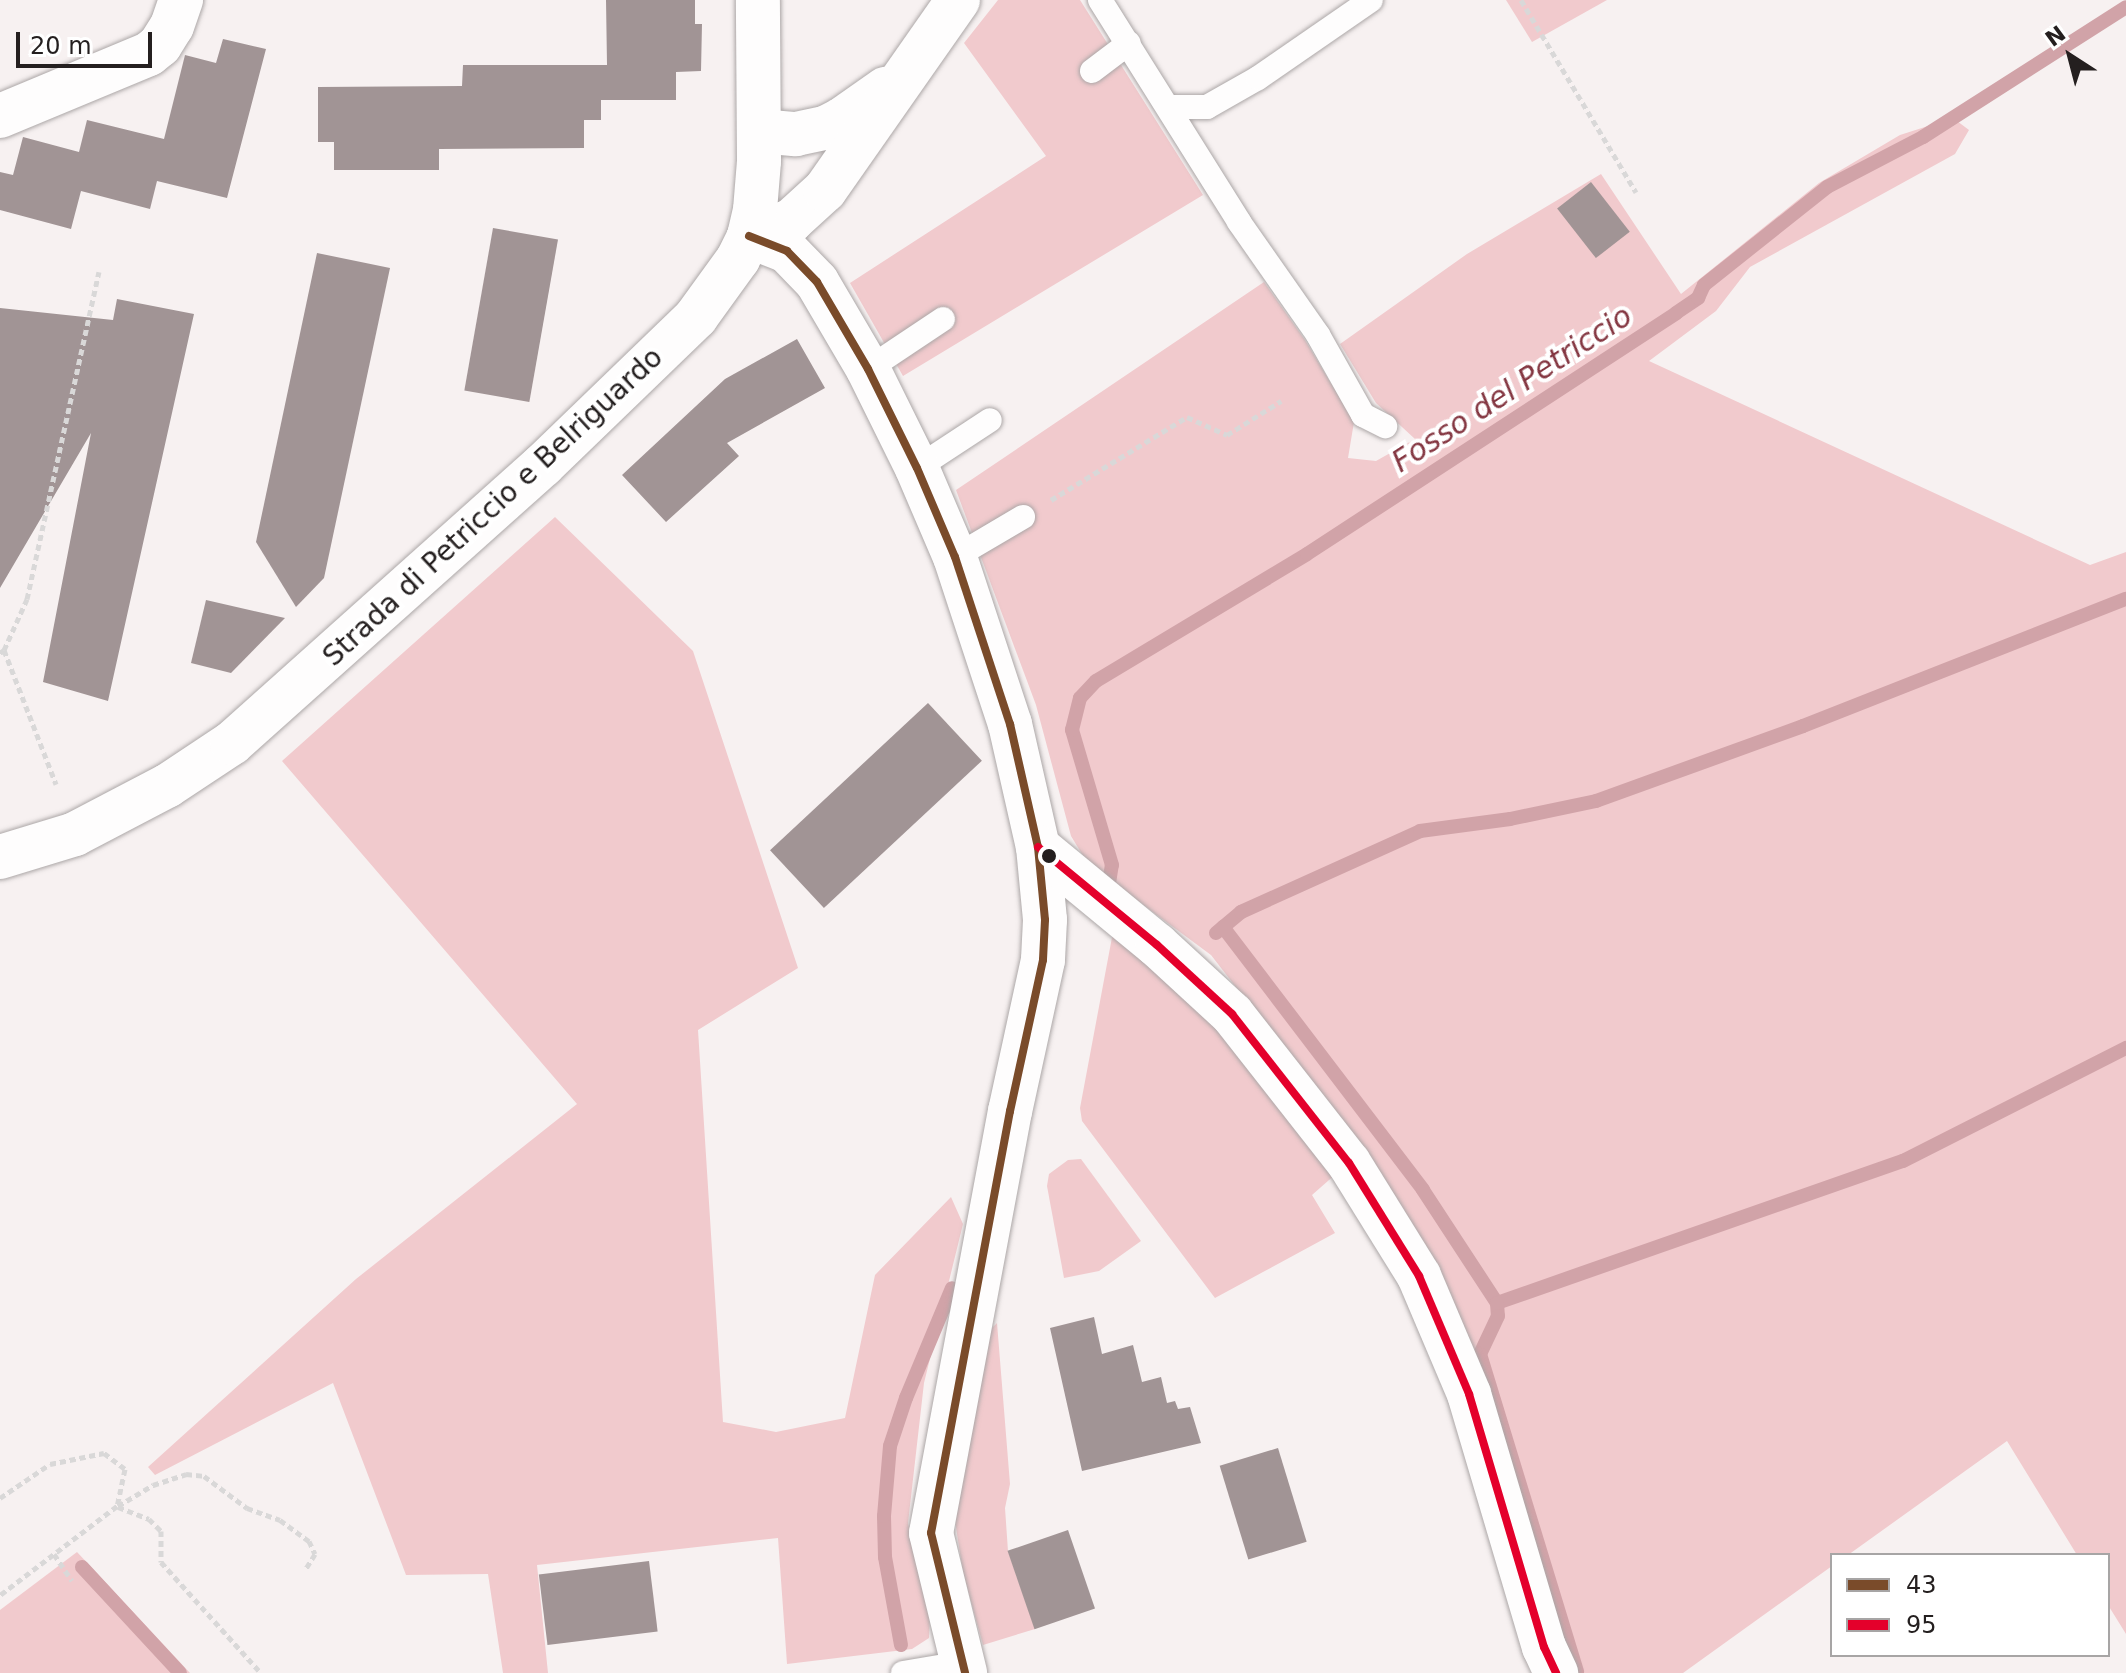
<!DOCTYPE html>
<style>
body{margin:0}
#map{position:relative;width:2126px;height:1673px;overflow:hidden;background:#f7f1f1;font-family:"DejaVu Sans",sans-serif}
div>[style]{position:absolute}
.green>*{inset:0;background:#f1cacd}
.stream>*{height:14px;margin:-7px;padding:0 7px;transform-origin:7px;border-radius:7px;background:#d1a3a8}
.building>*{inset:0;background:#a19495;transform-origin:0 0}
.path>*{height:5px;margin-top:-2.5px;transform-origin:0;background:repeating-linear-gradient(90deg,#d9d8d8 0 6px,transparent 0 10px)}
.roads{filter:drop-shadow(0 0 2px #aca7a7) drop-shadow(0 0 2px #aca7a7)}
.service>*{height:24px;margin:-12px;padding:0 12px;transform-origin:12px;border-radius:12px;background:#fefdfd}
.minor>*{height:44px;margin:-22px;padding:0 22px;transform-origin:22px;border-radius:22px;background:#fefdfd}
.bus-1>*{height:8px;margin:-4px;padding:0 4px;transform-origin:4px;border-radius:4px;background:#7a4b2a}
.bus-2>*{height:8px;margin:-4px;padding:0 4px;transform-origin:4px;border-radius:4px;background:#e4002b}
.dots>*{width:22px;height:22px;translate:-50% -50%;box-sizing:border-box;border:4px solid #fff;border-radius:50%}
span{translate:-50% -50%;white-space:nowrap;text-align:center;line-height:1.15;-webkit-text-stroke:8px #fff;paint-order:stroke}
.street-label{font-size:28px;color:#241f1f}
.water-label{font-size:30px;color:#843641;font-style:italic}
.legend{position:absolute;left:1830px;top:1553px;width:280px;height:104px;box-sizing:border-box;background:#fff;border:2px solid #a7a5a5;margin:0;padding:10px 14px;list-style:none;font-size:24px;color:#241f1f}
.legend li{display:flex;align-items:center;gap:16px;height:40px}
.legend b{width:40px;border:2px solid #a7a5a5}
.north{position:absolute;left:2030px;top:16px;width:80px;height:80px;-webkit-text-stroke:6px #fff;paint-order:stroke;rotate:324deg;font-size:22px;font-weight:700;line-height:32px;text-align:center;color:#241f1f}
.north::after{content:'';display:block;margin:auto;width:28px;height:36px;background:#241f1f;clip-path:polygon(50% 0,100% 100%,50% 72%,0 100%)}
.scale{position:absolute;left:16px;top:32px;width:136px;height:36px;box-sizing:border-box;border:4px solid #241f1f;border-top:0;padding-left:10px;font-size:24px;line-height:28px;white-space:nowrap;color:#241f1f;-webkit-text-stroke:6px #fff;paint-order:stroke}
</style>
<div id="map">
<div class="green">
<i style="clip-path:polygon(998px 0,1080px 0,1203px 195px,903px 376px,850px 283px,1046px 156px,964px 43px)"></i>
<i style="clip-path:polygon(1506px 0,1607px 0,1532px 42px)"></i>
<i style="clip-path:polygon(1953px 118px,1969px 130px,1955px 154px,1750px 267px,1716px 311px,1649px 361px,2090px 565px,2126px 552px,2126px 1634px,2108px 1605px,2108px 1555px,2077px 1555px,2007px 1441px,1848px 1555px,1832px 1555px,1832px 1566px,1683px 1673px,1578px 1673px,1560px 1640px,1370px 1160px,1211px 955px,1088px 864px,1071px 836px,1036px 705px,956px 490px,1264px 282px,1305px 340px,1354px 422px,1348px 458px,1376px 461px,1415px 439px,1376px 403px,1340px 344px,1467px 254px,1601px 174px,1681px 294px,1819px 183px,1900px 135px)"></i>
<i style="clip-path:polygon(555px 517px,693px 651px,798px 968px,698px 1030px,723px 1422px,776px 1432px,845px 1418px,875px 1275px,951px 1197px,963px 1224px,924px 1383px,908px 1523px,930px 1616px,929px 1638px,912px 1649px,787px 1664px,778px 1538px,537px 1565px,548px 1673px,503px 1673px,488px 1574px,406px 1575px,333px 1383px,155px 1475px,148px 1467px,356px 1279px,577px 1104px,282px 761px)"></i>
<i style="clip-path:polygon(1113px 932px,1221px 1027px,1337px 1173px,1312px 1195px,1335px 1233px,1215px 1298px,1082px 1121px,1080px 1108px)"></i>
<i style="clip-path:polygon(1081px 1159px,1141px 1241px,1099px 1271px,1064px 1278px,1047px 1186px,1049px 1174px,1068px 1160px)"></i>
<i style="clip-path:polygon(997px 1323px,1010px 1484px,1005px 1508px,1008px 1551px,1035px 1629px,983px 1645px,963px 1573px,954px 1514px,990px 1330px)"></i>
<i style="clip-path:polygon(77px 1552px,190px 1673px,0 1673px,0 1610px)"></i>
</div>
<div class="stream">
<i style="left:1109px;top:883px;width:18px;rotate:-81deg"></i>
<i style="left:1112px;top:865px;width:141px;rotate:-106.5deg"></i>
<i style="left:1072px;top:730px;width:33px;rotate:-76deg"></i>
<i style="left:1080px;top:698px;width:23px;rotate:-47deg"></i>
<i style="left:1096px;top:681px;width:246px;rotate:-31deg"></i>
<i style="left:1307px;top:554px;width:441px;rotate:-33.1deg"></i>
<i style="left:1676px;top:313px;width:27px;rotate:-34deg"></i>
<i style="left:1698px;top:298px;width:14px;rotate:-65deg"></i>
<i style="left:1704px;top:285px;width:157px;rotate:-38.5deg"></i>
<i style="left:1827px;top:187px;width:108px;rotate:-27.5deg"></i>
<i style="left:1923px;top:137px;width:241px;rotate:-32.6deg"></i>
<i style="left:1223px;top:927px;width:330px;rotate:52.7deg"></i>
<i style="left:1423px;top:1190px;width:135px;rotate:56.8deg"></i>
<i style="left:1497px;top:1303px;width:430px;rotate:-19.3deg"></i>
<i style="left:1903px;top:1161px;width:250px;rotate:-26.9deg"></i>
<i style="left:1216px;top:933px;width:33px;rotate:-40deg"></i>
<i style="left:1241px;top:912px;width:196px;rotate:-24.3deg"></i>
<i style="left:1420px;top:831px;width:91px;rotate:-7.6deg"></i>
<i style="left:1510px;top:819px;width:88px;rotate:-11.8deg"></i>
<i style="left:1596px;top:801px;width:220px;rotate:-19.9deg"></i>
<i style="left:1803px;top:726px;width:347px;rotate:-21.5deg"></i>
<i style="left:1497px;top:1303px;width:13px;rotate:86deg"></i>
<i style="left:1498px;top:1316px;width:42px;rotate:115.3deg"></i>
<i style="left:1480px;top:1354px;width:332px;rotate:73deg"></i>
<i style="left:82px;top:1567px;width:144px;rotate:47.2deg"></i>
<i style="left:901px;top:1645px;width:89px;rotate:-100.3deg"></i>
<i style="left:885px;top:1557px;width:41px;rotate:-91.4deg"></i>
<i style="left:884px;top:1516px;width:70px;rotate:-85.1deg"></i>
<i style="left:890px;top:1446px;width:51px;rotate:-71.6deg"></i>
<i style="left:906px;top:1398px;width:119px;rotate:-67.3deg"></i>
</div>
<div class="building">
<i style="clip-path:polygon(606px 0,695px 0,695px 24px,702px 24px,701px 71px,676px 72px,676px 100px,601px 100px,601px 120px,584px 120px,584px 148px,439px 149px,439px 170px,334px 170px,334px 142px,318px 142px,318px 87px,462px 86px,463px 65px,607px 65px)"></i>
<i style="clip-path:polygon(223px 39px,266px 49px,227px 198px,157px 181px,150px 209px,81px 191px,71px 229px,0 210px,0 172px,13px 175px,23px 137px,79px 152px,87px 120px,164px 139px,185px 55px,216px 63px)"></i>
<i style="left:1591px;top:182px;width:63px;height:43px;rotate:52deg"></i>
<i style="left:493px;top:228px;width:66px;height:165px;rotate:10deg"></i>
<i style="clip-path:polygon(317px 253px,390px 268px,324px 578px,296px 607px,256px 542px)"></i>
<i style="clip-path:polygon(117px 299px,194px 314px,108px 701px,43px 682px,91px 433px,0 588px,0 308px,113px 320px)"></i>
<i style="clip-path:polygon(797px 339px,825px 388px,727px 443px,739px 456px,666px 522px,622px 475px,725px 379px)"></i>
<i style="clip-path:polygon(206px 600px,285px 618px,231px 673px,191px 663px)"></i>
<i style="left:928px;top:703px;width:79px;height:216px;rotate:47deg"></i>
<i style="clip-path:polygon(1094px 1317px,1102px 1354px,1133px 1345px,1142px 1382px,1161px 1377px,1167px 1403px,1175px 1401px,1178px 1409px,1190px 1407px,1201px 1443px,1082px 1471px,1050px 1328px)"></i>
<i style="left:1278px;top:1448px;width:98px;height:61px;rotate:73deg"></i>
<i style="left:1068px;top:1530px;width:83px;height:64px;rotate:71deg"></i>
<i style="left:649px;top:1561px;width:71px;height:111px;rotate:83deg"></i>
</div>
<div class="path">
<i style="left:1521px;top:0;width:224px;rotate:59.1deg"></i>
<i style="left:1051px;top:500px;width:159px;rotate:-31.4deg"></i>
<i style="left:1187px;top:417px;width:44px;rotate:24.2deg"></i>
<i style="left:1227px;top:435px;width:64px;rotate:-32.2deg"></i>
<i style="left:4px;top:650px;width:56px;rotate:-65.7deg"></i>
<i style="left:27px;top:599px;width:335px;rotate:-77.6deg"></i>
<i style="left:0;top:653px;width:5px;rotate:-37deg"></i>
<i style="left:4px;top:650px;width:144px;rotate:68.8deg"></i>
<i style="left:0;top:1498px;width:60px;rotate:-34.2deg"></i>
<i style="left:50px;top:1464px;width:55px;rotate:-11.5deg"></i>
<i style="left:104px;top:1453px;width:26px;rotate:37deg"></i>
<i style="left:125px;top:1469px;width:38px;rotate:102deg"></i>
<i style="left:117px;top:1506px;width:147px;rotate:142.7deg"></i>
<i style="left:118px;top:1506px;width:41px;rotate:-31deg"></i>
<i style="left:153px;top:1485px;width:35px;rotate:-18deg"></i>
<i style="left:186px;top:1474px;width:18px;rotate:6deg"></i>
<i style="left:204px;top:1476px;width:54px;rotate:36.7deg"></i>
<i style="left:247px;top:1508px;width:35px;rotate:20deg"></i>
<i style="left:280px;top:1520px;width:36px;rotate:36deg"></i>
<i style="left:309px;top:1541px;width:14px;rotate:65deg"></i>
<i style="left:315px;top:1554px;width:19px;rotate:122deg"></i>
<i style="left:118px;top:1507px;width:33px;rotate:21deg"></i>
<i style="left:149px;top:1519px;width:17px;rotate:45deg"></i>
<i style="left:161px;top:1531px;width:31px;rotate:90deg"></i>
<i style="left:161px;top:1562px;width:149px;rotate:48deg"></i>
<i style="left:54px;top:1554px;width:32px;rotate:56deg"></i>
</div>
<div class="roads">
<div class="service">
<i style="left:1100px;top:0;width:262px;rotate:57.9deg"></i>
<i style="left:1239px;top:222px;width:138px;rotate:55deg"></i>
<i style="left:1318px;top:335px;width:92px;rotate:60.6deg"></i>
<i style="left:1363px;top:415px;width:25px;rotate:27deg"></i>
<i style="left:1092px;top:71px;width:46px;rotate:-37.1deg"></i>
<i style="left:1170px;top:107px;width:37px"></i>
<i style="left:1207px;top:107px;width:59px;rotate:-29.6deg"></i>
<i style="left:1258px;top:78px;width:137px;rotate:-34.6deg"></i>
<i style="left:868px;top:369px;width:90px;rotate:-33.7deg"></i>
<i style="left:917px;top:468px;width:87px;rotate:-33.3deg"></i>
<i style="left:955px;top:557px;width:79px;rotate:-30.5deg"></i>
<i style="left:903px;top:1673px;width:60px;rotate:-9.6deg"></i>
</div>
<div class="minor">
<i style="left:0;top:116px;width:161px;rotate:-22.6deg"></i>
<i style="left:149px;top:54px;width:14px;rotate:-39deg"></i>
<i style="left:160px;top:45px;width:22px;rotate:-58deg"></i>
<i style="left:172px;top:26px;width:28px;rotate:-71deg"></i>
<i style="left:759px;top:131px;width:37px;rotate:5deg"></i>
<i style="left:796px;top:134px;width:30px;rotate:-12deg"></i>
<i style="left:825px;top:128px;width:18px;rotate:-27deg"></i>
<i style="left:841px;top:120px;width:54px;rotate:-35.2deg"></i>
<i style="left:749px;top:236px;width:41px;rotate:21.5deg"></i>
<i style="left:787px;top:251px;width:43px;rotate:45.9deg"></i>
<i style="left:817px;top:282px;width:101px;rotate:59.6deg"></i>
<i style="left:868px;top:369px;width:110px;rotate:63.7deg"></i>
<i style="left:917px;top:468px;width:97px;rotate:66.9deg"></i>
<i style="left:955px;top:557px;width:176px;rotate:71.8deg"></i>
<i style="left:1010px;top:724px;width:126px;rotate:77.2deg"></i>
<i style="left:1038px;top:847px;width:73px;rotate:84.5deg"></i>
<i style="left:1045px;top:920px;width:40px;rotate:92.9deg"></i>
<i style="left:1043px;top:960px;width:155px;rotate:102.3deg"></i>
<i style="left:1010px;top:1111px;width:429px;rotate:100.6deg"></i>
<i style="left:931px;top:1533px;width:144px;rotate:76.3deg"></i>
<i style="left:749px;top:236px;width:45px;rotate:-19.7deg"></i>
<i style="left:791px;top:221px;width:46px;rotate:-42.4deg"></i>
<i style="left:825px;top:190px;width:232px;rotate:-55deg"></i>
<i style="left:1038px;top:847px;width:154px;rotate:39.5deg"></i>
<i style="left:1157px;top:945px;width:102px;rotate:42.6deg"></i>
<i style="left:1232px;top:1014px;width:189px;rotate:51.9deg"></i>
<i style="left:1349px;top:1163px;width:133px;rotate:58.2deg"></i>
<i style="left:1419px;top:1276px;width:128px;rotate:67deg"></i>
<i style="left:1469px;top:1394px;width:264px;rotate:73.5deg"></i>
<i style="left:1544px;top:1647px;width:29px;rotate:65deg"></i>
<i style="left:0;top:857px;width:78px;rotate:-17deg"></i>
<i style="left:75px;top:834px;width:104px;rotate:-27.6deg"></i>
<i style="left:167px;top:786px;width:78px;rotate:-33.5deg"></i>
<i style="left:232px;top:743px;width:417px;rotate:-41.8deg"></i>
<i style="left:543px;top:465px;width:213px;rotate:-44deg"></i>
<i style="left:696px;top:317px;width:72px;rotate:-54.1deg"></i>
<i style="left:738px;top:259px;width:25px;rotate:-64deg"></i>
<i style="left:749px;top:236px;width:27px;rotate:-77deg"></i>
<i style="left:755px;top:210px;width:49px;rotate:-85.3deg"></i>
<i style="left:759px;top:161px;width:161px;rotate:-90.4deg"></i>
</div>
</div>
<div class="bus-1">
<i style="left:749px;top:236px;width:41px;rotate:21.5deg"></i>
<i style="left:787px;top:251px;width:43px;rotate:45.9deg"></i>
<i style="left:817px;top:282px;width:101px;rotate:59.6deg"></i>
<i style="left:868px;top:369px;width:110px;rotate:63.7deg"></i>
<i style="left:917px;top:468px;width:97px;rotate:66.9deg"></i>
<i style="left:955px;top:557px;width:176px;rotate:71.8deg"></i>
<i style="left:1010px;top:724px;width:126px;rotate:77.2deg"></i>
<i style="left:1038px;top:847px;width:73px;rotate:84.5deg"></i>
<i style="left:1045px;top:920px;width:40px;rotate:92.9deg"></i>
<i style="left:1043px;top:960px;width:155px;rotate:102.3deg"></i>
<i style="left:1010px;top:1111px;width:429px;rotate:100.6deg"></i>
<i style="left:931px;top:1533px;width:144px;rotate:76.3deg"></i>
</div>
<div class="bus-2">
<i style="left:1038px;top:847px;width:154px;rotate:39.5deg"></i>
<i style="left:1157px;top:945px;width:102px;rotate:42.6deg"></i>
<i style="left:1232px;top:1014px;width:189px;rotate:51.9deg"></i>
<i style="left:1349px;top:1163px;width:133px;rotate:58.2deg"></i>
<i style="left:1419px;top:1276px;width:128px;rotate:67deg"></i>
<i style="left:1469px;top:1394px;width:264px;rotate:73.5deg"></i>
<i style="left:1544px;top:1647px;width:29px;rotate:65deg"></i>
</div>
<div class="dots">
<i style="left:1049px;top:856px;background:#241f1f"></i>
</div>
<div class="street-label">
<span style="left:493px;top:507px;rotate:-43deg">Strada di Petriccio e Belriguardo</span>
</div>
<div class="water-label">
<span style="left:1512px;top:389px;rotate:-33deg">Fosso del Petriccio</span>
</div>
<ul class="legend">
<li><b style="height:10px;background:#7a4b2a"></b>43</li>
<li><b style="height:10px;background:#e4002b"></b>95</li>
</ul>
<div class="north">N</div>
<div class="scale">20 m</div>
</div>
